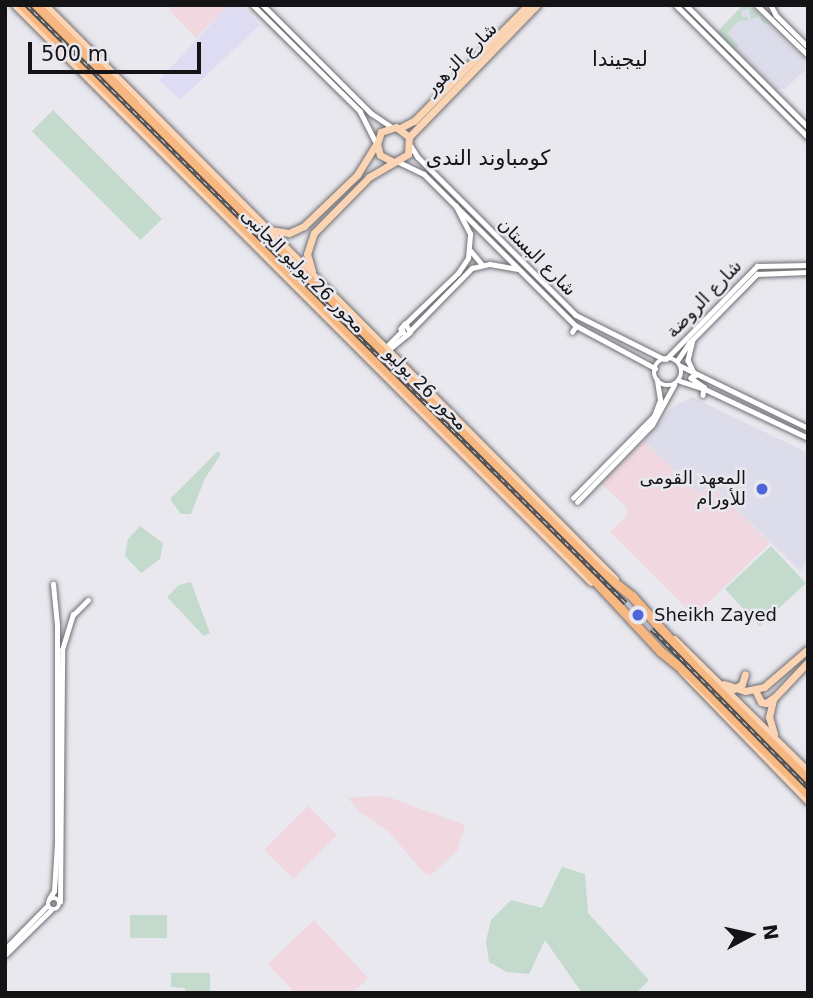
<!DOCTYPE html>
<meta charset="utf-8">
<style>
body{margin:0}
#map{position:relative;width:813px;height:998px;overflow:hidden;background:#e8e8ee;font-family:"DejaVu Sans","Noto Naskh Arabic",sans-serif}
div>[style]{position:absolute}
.commercial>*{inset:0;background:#f0d7e0;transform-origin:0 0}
.built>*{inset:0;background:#dcdcea}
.education>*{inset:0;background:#dedcf2}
.green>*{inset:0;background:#c3dacc;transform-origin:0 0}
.roads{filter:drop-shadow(0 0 2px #6e6e73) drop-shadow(0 0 2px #6e6e73)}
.minor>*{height:4.5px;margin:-2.25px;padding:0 2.25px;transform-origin:2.25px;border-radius:2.25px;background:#fff}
.minor>.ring{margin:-2.25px;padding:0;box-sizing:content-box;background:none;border:4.5px solid #fff;border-radius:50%}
.major>*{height:7px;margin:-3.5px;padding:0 3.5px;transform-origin:3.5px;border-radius:3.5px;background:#fad4b3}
.highway>*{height:9px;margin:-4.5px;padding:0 4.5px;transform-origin:4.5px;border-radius:4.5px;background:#f7b780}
.rail>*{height:4.5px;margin-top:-2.25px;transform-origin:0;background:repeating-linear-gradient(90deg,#e8e8ee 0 5px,#505053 0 10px);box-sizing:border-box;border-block:2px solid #505053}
.dots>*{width:19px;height:19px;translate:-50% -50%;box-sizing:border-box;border:4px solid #e8e8ee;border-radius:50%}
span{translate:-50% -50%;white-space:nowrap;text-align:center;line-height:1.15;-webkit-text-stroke:5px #e8e8ee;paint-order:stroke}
.street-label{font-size:18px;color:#141416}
.poi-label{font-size:18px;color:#141416}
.right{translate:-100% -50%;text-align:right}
.left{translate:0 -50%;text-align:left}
.quarter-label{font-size:21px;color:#141416}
.frame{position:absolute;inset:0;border:7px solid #141416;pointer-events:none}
.north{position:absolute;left:715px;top:900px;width:70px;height:70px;-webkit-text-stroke:5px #e8e8ee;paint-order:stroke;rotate:82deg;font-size:19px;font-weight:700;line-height:28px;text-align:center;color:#141416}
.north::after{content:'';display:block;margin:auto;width:24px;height:32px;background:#141416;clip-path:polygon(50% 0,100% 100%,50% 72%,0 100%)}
.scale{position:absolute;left:28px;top:42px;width:173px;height:32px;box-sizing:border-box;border:4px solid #141416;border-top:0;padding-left:9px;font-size:21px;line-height:24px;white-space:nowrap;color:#141416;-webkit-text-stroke:5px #e8e8ee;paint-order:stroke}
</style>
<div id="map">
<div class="commercial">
<i style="clip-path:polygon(169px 5px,229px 5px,196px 38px,170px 11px)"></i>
<i style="clip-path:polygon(644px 441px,699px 494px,710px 483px,770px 543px,694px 616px,610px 532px,626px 516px,627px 508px,601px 483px)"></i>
<i style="clip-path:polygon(373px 796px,388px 797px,465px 825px,457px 851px,431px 875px,424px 873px,389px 832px,359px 811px,348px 798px)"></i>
<i style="left:308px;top:806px;width:41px;height:62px;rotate:45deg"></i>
<i style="clip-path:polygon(314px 920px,368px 978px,353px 993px,295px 993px,268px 964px)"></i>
</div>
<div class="built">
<i style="clip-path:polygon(743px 5px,750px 5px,805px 60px,805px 70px,785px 89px,776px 89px,717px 32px)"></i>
<i style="clip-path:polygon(692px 397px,808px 453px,808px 561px,800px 571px,710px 483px,699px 494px,644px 441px,671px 408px)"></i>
</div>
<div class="education">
<i style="clip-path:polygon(229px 5px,242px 5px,260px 25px,180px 100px,159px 80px)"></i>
</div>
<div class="green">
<i style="clip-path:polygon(743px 5px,750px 5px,769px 24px,762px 23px,760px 16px,751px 19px,749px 9px,742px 10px,742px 17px,748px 17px,748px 20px,739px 21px,727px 33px,739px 46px,735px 50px,717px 32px)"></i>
<i style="left:53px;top:110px;width:154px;height:30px;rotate:45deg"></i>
<i style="clip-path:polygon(218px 451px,221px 454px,205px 478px,191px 514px,181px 514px,170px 499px)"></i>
<i style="clip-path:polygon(140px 526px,163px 543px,160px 559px,141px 573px,125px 556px,128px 539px)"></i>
<i style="left:771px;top:546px;width:51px;height:63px;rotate:47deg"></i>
<i style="clip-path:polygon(191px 582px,210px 633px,204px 636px,167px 597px,179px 585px)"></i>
<i style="clip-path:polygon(562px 867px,585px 874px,588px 913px,649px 980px,637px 992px,582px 993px,545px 940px,529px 974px,507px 972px,489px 962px,486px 941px,491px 920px,511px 900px,542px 908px)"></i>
<i style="left:130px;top:915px;width:37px;height:23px"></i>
<i style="clip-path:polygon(171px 973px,210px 973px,210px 993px,185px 993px,185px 988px,171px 987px)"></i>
</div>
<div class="roads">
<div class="minor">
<i style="left:253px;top:5px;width:151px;rotate:44.7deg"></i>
<i style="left:360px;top:111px;width:37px;rotate:63deg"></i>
<i style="left:263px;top:5px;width:153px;rotate:45deg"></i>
<i style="left:371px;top:113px;width:25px;rotate:34deg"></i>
<i style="left:676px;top:5px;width:187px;rotate:45deg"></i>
<i style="left:686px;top:5px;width:173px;rotate:45deg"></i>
<i style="left:757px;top:5px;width:71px;rotate:44.4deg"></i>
<i style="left:771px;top:5px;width:11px;rotate:63deg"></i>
<i style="left:776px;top:15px;width:45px;rotate:45deg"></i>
<i style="left:411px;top:146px;width:13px;rotate:58deg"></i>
<i style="left:418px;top:157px;width:223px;rotate:45deg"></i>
<i style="left:576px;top:315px;width:98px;rotate:26.6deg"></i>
<i style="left:397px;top:161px;width:30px;rotate:26deg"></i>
<i style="left:424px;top:174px;width:214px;rotate:45deg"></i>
<i style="left:575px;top:325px;width:91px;rotate:28.3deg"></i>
<i style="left:471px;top:251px;width:17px;rotate:50deg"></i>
<i style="left:405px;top:324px;width:74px;rotate:-43.9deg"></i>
<i style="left:458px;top:273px;width:18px;rotate:-56deg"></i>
<i style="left:468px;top:258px;width:24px;rotate:-85deg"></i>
<i style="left:470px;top:234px;width:31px;rotate:-117deg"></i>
<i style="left:410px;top:331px;width:88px;rotate:-45.5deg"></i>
<i style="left:472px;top:268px;width:18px;rotate:-13deg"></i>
<i style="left:490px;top:264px;width:28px;rotate:10deg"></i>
<i style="left:572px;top:332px;width:7px;rotate:-56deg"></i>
<i style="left:693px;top:340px;width:21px;rotate:104deg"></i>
<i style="left:688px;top:360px;width:17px;rotate:65deg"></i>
<i style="left:695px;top:375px;width:5px;rotate:143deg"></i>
<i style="left:691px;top:378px;width:16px;rotate:35deg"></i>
<i style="left:704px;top:387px;width:8px;rotate:97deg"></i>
<i style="left:386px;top:347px;width:23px;rotate:-45deg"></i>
<i style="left:388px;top:350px;width:28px;rotate:-39deg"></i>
<i style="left:410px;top:332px;width:9px;rotate:-122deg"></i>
<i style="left:405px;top:324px;width:6px;rotate:129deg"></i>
<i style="left:401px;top:329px;width:5px;rotate:53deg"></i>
<i class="ring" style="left:654px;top:358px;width:23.5px;height:23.5px"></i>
<i style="left:666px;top:359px;width:130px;rotate:-45.6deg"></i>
<i style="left:757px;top:266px;width:51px;rotate:-1.1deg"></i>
<i style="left:677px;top:361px;width:22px;rotate:-56deg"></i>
<i style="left:689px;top:343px;width:97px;rotate:-45.4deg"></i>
<i style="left:757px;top:274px;width:51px;rotate:-2.2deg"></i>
<i style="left:681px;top:366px;width:141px;rotate:26deg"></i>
<i style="left:680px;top:381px;width:26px;rotate:18deg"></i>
<i style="left:705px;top:389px;width:114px;rotate:25.4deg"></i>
<i style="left:573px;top:498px;width:115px;rotate:-45.4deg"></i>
<i style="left:654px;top:416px;width:17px;rotate:-69deg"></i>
<i style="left:660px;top:400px;width:20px;rotate:-99deg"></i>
<i style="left:577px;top:502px;width:107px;rotate:-45.8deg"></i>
<i style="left:652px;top:425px;width:46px;rotate:-61.2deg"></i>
<i class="ring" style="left:48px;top:898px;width:7.5px;height:7.5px"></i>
<i style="left:49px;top:899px;width:9px;rotate:-58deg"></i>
<i style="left:54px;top:891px;width:48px;rotate:-86.4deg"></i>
<i style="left:57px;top:843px;width:218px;rotate:-90deg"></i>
<i style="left:57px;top:625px;width:41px;rotate:-95.6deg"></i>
<i style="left:60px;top:902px;width:252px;rotate:-89.5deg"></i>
<i style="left:62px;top:650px;width:37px;rotate:-73deg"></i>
<i style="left:73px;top:615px;width:21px;rotate:-45deg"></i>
<i style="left:5px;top:949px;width:60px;rotate:-45.7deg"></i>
<i style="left:5px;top:955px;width:64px;rotate:-44.4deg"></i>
</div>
<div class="major">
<i style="left:15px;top:5px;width:815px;rotate:45.05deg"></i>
<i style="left:45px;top:5px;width:809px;rotate:45.2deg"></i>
<i style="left:400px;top:128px;width:16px;rotate:-27deg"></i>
<i style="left:414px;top:121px;width:163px;rotate:-45.5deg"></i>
<i style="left:409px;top:137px;width:184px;rotate:-45.9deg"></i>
<i style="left:270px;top:230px;width:19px;rotate:9deg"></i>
<i style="left:289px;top:233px;width:17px;rotate:-25deg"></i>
<i style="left:304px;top:226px;width:74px;rotate:-43.9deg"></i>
<i style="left:357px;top:175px;width:36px;rotate:-58deg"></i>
<i style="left:312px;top:271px;width:18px;rotate:-106deg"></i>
<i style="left:307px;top:254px;width:22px;rotate:-72deg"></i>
<i style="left:314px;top:233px;width:78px;rotate:-45.5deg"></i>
<i style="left:369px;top:177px;width:45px;rotate:-30.5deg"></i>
<i style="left:408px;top:154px;width:17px;rotate:-87deg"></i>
<i style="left:409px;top:137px;width:16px;rotate:-142deg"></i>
<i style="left:396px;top:127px;width:16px;rotate:162deg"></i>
<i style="left:381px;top:132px;width:13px;rotate:108deg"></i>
<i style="left:377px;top:144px;width:11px;rotate:75deg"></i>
<i style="left:380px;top:155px;width:13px;rotate:27deg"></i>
<i style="left:674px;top:639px;width:188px;rotate:44.6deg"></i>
<i style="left:681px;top:670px;width:182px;rotate:45.9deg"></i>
<i style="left:724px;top:684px;width:22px;rotate:18deg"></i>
<i style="left:745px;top:691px;width:19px;rotate:-12deg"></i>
<i style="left:764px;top:687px;width:58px;rotate:-40.8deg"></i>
<i style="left:734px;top:689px;width:9px;rotate:-32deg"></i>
<i style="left:742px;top:684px;width:10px;rotate:-73deg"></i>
<i style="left:755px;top:690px;width:13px;rotate:63deg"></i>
<i style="left:761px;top:702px;width:5px;rotate:11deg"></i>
<i style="left:766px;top:703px;width:9px;rotate:-36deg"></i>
<i style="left:774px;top:734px;width:18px;rotate:-106deg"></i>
<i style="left:769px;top:717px;width:18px;rotate:-77deg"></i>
<i style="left:773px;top:699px;width:51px;rotate:-46.6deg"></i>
</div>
<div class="highway">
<i style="left:22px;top:5px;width:795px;rotate:45.1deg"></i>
<i style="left:583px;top:568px;width:113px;rotate:47.1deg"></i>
<i style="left:660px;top:651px;width:38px;rotate:39deg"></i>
<i style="left:690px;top:675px;width:168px;rotate:45.2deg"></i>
<i style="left:36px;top:5px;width:799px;rotate:45.1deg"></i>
<i style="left:600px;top:571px;width:41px;rotate:38deg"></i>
<i style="left:632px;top:596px;width:94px;rotate:48.5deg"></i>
<i style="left:694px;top:666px;width:161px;rotate:45deg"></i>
</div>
</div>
<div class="rail">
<i style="left:27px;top:5px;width:846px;rotate:44.95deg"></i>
<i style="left:652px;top:629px;width:222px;rotate:45.4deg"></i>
</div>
<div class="dots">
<i style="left:762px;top:489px;background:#5065da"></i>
<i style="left:638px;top:615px;background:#5065da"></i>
</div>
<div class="street-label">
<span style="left:461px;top:59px;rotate:-45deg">شارع الزهور</span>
<span style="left:537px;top:257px;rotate:45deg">شارع البستان</span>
<span style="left:303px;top:271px;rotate:45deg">محور 26 يوليو الجانبى</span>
<span style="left:704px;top:299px;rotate:-46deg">شارع الروضة</span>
<span style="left:426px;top:389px;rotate:45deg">محور 26 يوليو</span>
</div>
<div class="poi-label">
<span class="right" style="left:746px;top:489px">المعهد القومى<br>للأورام</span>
<span class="left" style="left:654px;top:615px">Sheikh Zayed</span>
</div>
<div class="quarter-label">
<span style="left:620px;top:59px">ليجيندا</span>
<span style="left:488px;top:158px">كومباوند الندى</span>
</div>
<div class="frame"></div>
<div class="north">N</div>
<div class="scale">500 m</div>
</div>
